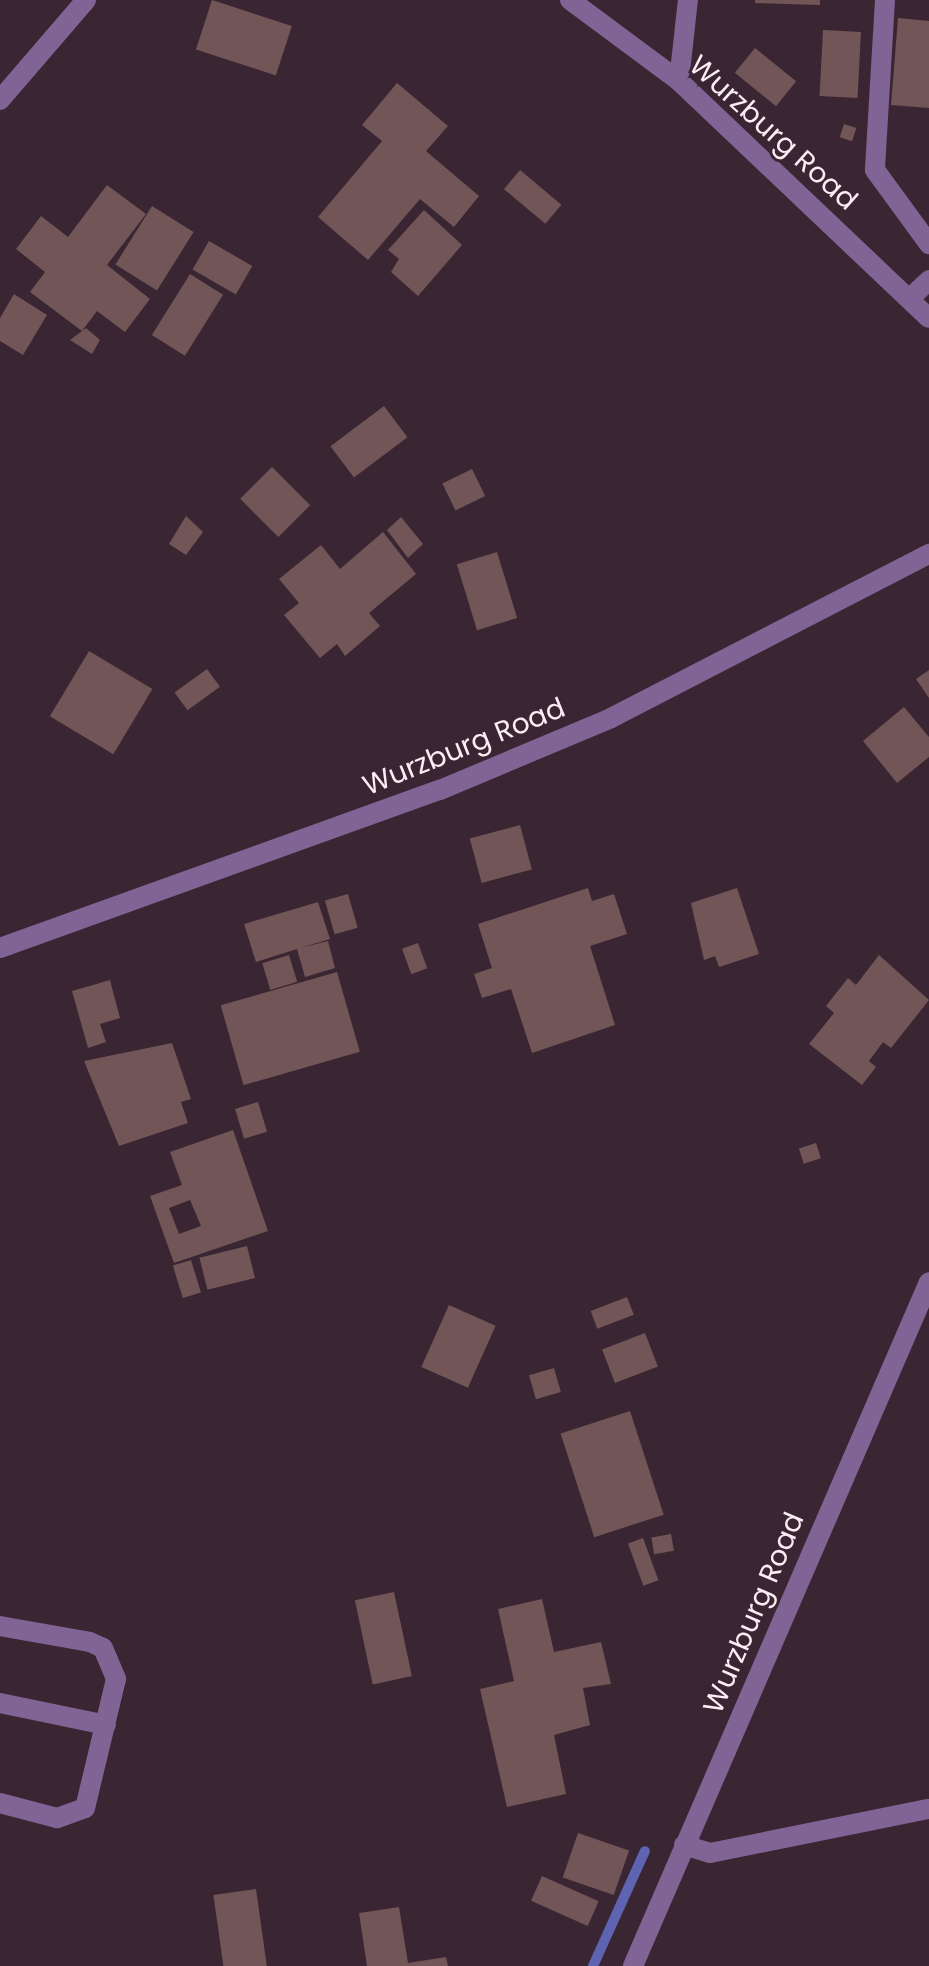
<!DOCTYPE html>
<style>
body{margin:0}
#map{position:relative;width:929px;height:1966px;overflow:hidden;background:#3a2632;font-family:Poppins,sans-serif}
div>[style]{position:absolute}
.stream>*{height:10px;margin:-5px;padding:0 5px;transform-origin:5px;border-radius:5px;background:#5e63b2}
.building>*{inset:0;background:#715557;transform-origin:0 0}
.minor>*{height:20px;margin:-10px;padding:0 10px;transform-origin:10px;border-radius:10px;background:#816496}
span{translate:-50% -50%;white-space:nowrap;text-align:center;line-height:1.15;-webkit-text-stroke:6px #3a2632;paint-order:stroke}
.street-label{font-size:28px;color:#fbedf5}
</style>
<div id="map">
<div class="stream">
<i style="left:593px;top:1966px;width:126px;rotate:-65.7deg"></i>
</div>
<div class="building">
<i style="left:212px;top:0;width:84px;height:52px;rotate:18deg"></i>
<i style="clip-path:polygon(755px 0,820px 0,820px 5px,755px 3px)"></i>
<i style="clip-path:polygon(898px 18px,929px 21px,929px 108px,891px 105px)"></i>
<i style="left:823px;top:30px;width:38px;height:66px;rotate:3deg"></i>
<i style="left:755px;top:48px;width:53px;height:32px;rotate:39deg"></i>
<i style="clip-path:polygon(397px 83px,448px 126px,426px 151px,479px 196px,454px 227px,420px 199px,368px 260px,318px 217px,382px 141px,362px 125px)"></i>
<i style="left:844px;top:124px;width:13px;height:14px;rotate:18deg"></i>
<i style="left:520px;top:170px;width:54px;height:25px;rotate:40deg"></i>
<i style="clip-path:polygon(107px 185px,146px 214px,107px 265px,150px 299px,125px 332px,97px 311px,82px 331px,30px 292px,45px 272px,16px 249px,41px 216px,68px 237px)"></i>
<i style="left:152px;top:206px;width:49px;height:69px;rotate:32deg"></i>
<i style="clip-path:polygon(424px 210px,462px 245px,418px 296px,391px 272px,399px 259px,388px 250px)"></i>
<i style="left:209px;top:241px;width:50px;height:33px;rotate:30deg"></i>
<i style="left:190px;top:274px;width:39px;height:72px;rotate:32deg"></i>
<i style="clip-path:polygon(14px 294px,47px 315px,23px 355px,0 341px,0 318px)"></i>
<i style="clip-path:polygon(86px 328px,100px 340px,92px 354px,70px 340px)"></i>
<i style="left:384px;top:406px;width:39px;height:67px;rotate:53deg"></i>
<i style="left:272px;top:467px;width:54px;height:45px;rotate:45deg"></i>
<i style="left:472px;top:469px;width:30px;height:33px;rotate:64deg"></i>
<i style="clip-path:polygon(186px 516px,203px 532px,186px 555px,169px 544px)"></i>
<i style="clip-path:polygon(401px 517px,423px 544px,408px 558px,387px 530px)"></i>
<i style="clip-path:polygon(383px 532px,416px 574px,369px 613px,380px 626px,345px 656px,337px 644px,320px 658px,284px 615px,299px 603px,279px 579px,321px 545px,340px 569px)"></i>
<i style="left:497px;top:552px;width:69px;height:42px;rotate:73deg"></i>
<i style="left:89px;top:651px;width:74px;height:76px;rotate:31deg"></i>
<i style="left:207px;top:669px;width:22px;height:40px;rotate:54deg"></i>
<i style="clip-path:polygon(929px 670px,929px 698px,916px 679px)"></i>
<i style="clip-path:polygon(904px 707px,929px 737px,929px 757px,897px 783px,863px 741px)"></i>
<i style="left:520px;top:825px;width:46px;height:52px;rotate:75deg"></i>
<i style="clip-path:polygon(588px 888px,592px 901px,614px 894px,627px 934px,590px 946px,615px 1025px,532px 1053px,511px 989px,482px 998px,474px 974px,492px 968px,478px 924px)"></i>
<i style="clip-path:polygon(737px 888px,759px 954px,719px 967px,715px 956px,704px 960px,691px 903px)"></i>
<i style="left:348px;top:894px;width:35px;height:24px;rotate:74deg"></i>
<i style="clip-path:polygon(318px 902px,330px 939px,300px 948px,328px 941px,335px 968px,305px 977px,297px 949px,256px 962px,244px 924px)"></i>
<i style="left:418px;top:943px;width:27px;height:17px;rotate:70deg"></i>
<i style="left:289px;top:955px;width:28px;height:28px;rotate:73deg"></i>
<i style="clip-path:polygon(879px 955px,929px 1000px,891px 1048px,883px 1042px,869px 1061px,876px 1067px,862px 1085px,809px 1044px,834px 1013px,826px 1006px,848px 978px,856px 985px)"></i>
<i style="left:337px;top:972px;width:83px;height:121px;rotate:74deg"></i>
<i style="clip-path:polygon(110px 980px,120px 1018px,100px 1024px,106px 1042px,88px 1048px,72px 991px)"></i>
<i style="clip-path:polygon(172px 1043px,191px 1099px,181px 1102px,188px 1123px,119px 1146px,84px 1061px)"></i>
<i style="left:258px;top:1102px;width:31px;height:24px;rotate:73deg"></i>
<i style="clip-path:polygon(evenodd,233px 1130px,268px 1231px,174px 1263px,150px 1196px,182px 1185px,170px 1152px,233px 1130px,190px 1200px,201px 1226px,179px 1234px,169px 1208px,190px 1200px)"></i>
<i style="left:816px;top:1143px;width:16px;height:18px;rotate:72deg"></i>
<i style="left:247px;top:1246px;width:33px;height:49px;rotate:76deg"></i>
<i style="left:191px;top:1260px;width:34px;height:19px;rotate:73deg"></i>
<i style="left:627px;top:1297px;width:19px;height:39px;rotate:69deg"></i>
<i style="left:449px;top:1305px;width:51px;height:68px;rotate:24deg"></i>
<i style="left:645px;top:1333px;width:36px;height:46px;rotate:69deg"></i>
<i style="left:554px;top:1368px;width:25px;height:26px;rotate:74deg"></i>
<i style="left:630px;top:1411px;width:109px;height:73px;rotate:72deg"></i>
<i style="left:671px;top:1534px;width:17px;height:20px;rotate:80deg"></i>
<i style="left:643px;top:1538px;width:45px;height:16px;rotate:70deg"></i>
<i style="left:394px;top:1592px;width:86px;height:40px;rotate:78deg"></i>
<i style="clip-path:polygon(542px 1599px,554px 1652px,601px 1642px,611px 1684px,583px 1688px,590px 1725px,554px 1735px,566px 1794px,507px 1807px,480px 1689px,514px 1681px,498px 1609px)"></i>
<i style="left:578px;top:1833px;width:54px;height:47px;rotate:19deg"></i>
<i style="left:542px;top:1876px;width:62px;height:27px;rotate:24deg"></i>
<i style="left:256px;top:1889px;width:78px;height:43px;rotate:82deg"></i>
<i style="clip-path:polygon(399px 1907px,408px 1963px,446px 1957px,448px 1966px,367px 1966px,359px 1913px)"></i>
</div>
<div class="minor">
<i style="left:570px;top:0;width:136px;rotate:36.6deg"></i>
<i style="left:679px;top:81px;width:344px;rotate:43.5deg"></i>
<i style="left:885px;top:0;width:170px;rotate:93.4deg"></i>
<i style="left:875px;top:170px;width:92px;rotate:53.9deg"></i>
<i style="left:679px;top:81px;width:81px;rotate:-83.7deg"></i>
<i style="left:0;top:100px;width:132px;rotate:-49.3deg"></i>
<i style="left:911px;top:297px;width:25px;rotate:-43deg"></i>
<i style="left:0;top:948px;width:468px;rotate:-19.8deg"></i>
<i style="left:440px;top:790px;width:186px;rotate:-22.8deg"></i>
<i style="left:611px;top:718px;width:358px;rotate:-27.3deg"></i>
<i style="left:0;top:1626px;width:91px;rotate:10.1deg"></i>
<i style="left:90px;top:1642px;width:14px;rotate:25deg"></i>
<i style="left:103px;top:1648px;width:34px;rotate:67deg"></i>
<i style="left:116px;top:1679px;width:133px;rotate:103.5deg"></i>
<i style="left:85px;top:1808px;width:30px;rotate:160deg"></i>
<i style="left:57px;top:1818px;width:59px;rotate:-165.3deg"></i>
<i style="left:0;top:1703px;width:108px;rotate:11.7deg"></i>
<i style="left:684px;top:1845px;width:27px;rotate:17deg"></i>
<i style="left:710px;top:1853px;width:223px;rotate:-11.4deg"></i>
<i style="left:633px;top:1966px;width:745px;rotate:-66.6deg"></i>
</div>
<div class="street-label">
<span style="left:773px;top:133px;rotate:42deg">Wurzburg Road</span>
<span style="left:464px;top:747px;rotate:-22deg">Wurzburg Road</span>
<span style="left:754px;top:1613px;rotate:-67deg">Wurzburg Road</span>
</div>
</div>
